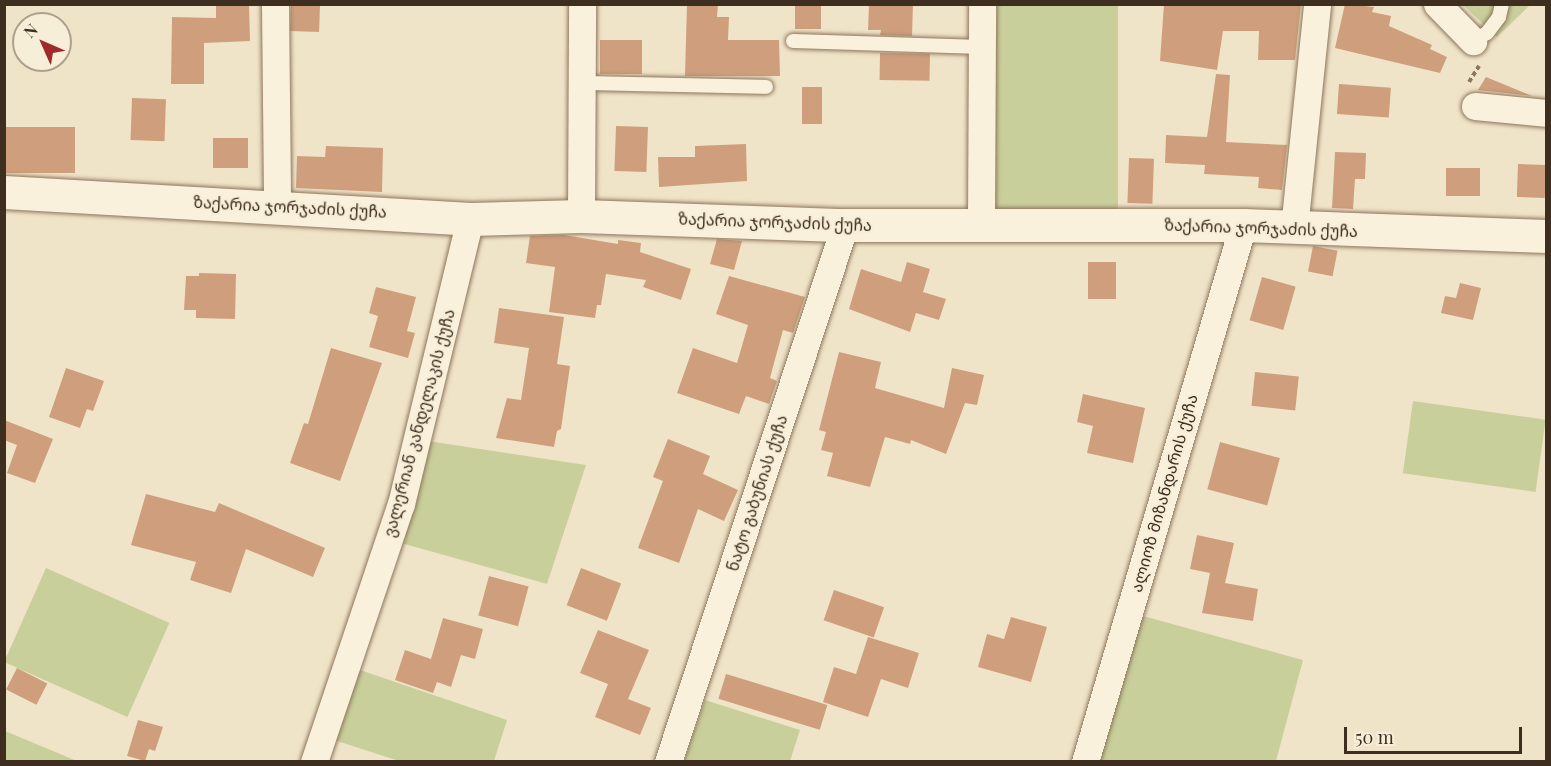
<!DOCTYPE html>
<meta charset="utf-8">
<style>
body{margin:0}
#map{position:relative;width:1551px;height:766px;overflow:hidden;background:#f0e4c8;font-family:"Playfair Display","Noto Sans Georgian",serif}
div>[style]{position:absolute}
.green>*{inset:0;background:#c9cf9b;transform-origin:0 0}
.building>*{inset:0;background:#cf9f7d;transform-origin:0 0}
.path>*{height:4px;margin-top:-2px;transform-origin:0;background:repeating-linear-gradient(90deg,#8d765c 0 4.5px,transparent 0 7.5px)}
.roads{filter:drop-shadow(0 0 2px #8d765c) drop-shadow(0 0 2px #8d765c)}
.lane>*{height:14px;margin:-7px;padding:0 7px;transform-origin:7px;border-radius:7px;background:#faf1dc}
.street>*{height:27px;margin:-13.5px;padding:0 13.5px;transform-origin:13.5px;border-radius:13.5px;background:#faf1dc}
.secondary>*{height:33px;margin:-16.5px;padding:0 16.5px;transform-origin:16.5px;border-radius:16.5px;background:#faf1dc}
span{translate:-50% -50%;white-space:nowrap;text-align:center;line-height:1.15;-webkit-text-stroke:4.5px #f7eed8;paint-order:stroke}
.street-label{font-size:16px;color:#3d2e20}
.frame{position:absolute;inset:0;border:6px solid #3d2e20;pointer-events:none}
.north{position:absolute;left:12px;top:12px;width:60px;height:60px;box-sizing:border-box;background:#f7eed8;border:2px solid #ada18e;border-radius:50%;rotate:315deg;font-size:16px;font-weight:700;line-height:24px;text-align:center;color:#3d2e20}
.north::after{content:'';display:block;margin:auto;width:21px;height:27px;background:#9e2a2b;clip-path:polygon(50% 0,100% 100%,50% 72%,0 100%)}
.scale{position:absolute;left:1344px;top:727px;width:178px;height:27px;box-sizing:border-box;border:3px solid #3d2e20;border-top:0;padding-left:8px;font-size:18px;line-height:21px;white-space:nowrap;color:#3d2e20;-webkit-text-stroke:4px #f7eed8;paint-order:stroke}
</style>
<div id="map">
<div class="green">
<i style="left:993px;top:5px;width:125px;height:207px"></i>
<i style="clip-path:polygon(1463px 5px,1530px 5px,1497px 37px)"></i>
<i style="left:1413px;top:401px;width:134px;height:73px;rotate:8deg"></i>
<i style="clip-path:polygon(428px 441px,586px 465px,547px 584px,401px 543px)"></i>
<i style="left:46px;top:568px;width:135px;height:103px;rotate:24deg"></i>
<i style="clip-path:polygon(1136px 614px,1303px 660px,1276px 761px,1098px 762px)"></i>
<i style="clip-path:polygon(357px 669px,507px 720px,494px 761px,399px 761px,334px 740px)"></i>
<i style="clip-path:polygon(705px 700px,800px 730px,790px 761px,684px 761px)"></i>
<i style="clip-path:polygon(4px 731px,5px 731px,77px 761px,5px 761px)"></i>
</div>
<div class="building">
<i style="clip-path:polygon(216px 4px,249px 4px,250px 41px,204px 43px,204px 84px,171px 84px,172px 17px,216px 18px)"></i>
<i style="clip-path:polygon(687px 4px,718px 4px,717px 17px,729px 17px,728px 40px,779px 40px,780px 76px,685px 76px)"></i>
<i style="left:795px;top:4px;width:26px;height:25px"></i>
<i style="clip-path:polygon(869px 4px,913px 4px,912px 36px,880px 35px,881px 30px,868px 30px)"></i>
<i style="clip-path:polygon(1164px 4px,1301px 4px,1295px 60px,1258px 60px,1259px 31px,1223px 31px,1217px 70px,1160px 61px)"></i>
<i style="clip-path:polygon(1345px 4px,1374px 7px,1372px 12px,1391px 16px,1389px 26px,1432px 45px,1430px 49px,1447px 57px,1440px 73px,1335px 48px)"></i>
<i style="left:291px;top:5px;width:29px;height:26px;rotate:2deg"></i>
<i style="left:600px;top:40px;width:42px;height:34px"></i>
<i style="left:880px;top:53px;width:50px;height:27px;rotate:1deg"></i>
<i style="clip-path:polygon(1216px 74px,1230px 75px,1226px 142px,1287px 145px,1282px 190px,1258px 188px,1259px 177px,1204px 174px,1205px 165px,1165px 163px,1166px 135px,1207px 137px)"></i>
<i style="clip-path:polygon(1486px 77px,1532px 96px,1478px 90px)"></i>
<i style="left:1339px;top:84px;width:52px;height:30px;rotate:4deg"></i>
<i style="left:802px;top:87px;width:20px;height:37px"></i>
<i style="left:132px;top:98px;width:34px;height:42px;rotate:2deg"></i>
<i style="left:616px;top:126px;width:32px;height:45px;rotate:2deg"></i>
<i style="left:4px;top:127px;width:71px;height:46px"></i>
<i style="left:213px;top:138px;width:35px;height:30px"></i>
<i style="clip-path:polygon(746px 144px,747px 181px,659px 187px,658px 157px,695px 157px,695px 146px)"></i>
<i style="clip-path:polygon(326px 146px,383px 148px,382px 192px,296px 188px,297px 156px,325px 157px)"></i>
<i style="clip-path:polygon(1335px 152px,1366px 153px,1365px 179px,1355px 179px,1353px 209px,1332px 208px)"></i>
<i style="left:1129px;top:158px;width:25px;height:45px;rotate:2deg"></i>
<i style="left:1518px;top:164px;width:28px;height:33px;rotate:2deg"></i>
<i style="left:1480px;top:168px;width:28px;height:34px;rotate:90deg"></i>
<i style="clip-path:polygon(564px 235px,618px 244px,618px 240px,641px 243px,640px 252px,691px 269px,681px 300px,643px 287px,646px 280px,606px 274px,601px 305px,597px 305px,595px 318px,549px 312px,555px 267px,526px 263px,530px 236px)"></i>
<i style="clip-path:polygon(717px 239px,742px 241px,734px 270px,710px 264px)"></i>
<i style="left:1313px;top:246px;width:25px;height:26px;rotate:11deg"></i>
<i style="clip-path:polygon(907px 262px,930px 269px,923px 292px,946px 299px,939px 320px,916px 313px,910px 332px,849px 309px,861px 269px,901px 282px)"></i>
<i style="left:1088px;top:262px;width:28px;height:37px"></i>
<i style="clip-path:polygon(199px 273px,236px 274px,235px 319px,196px 318px,196px 310px,184px 310px,186px 276px,199px 276px)"></i>
<i style="clip-path:polygon(729px 276px,805px 297px,793px 333px,783px 330px,770px 378px,777px 381px,769px 404px,746px 396px,739px 414px,677px 393px,693px 348px,737px 363px,748px 325px,716px 314px)"></i>
<i style="left:1262px;top:277px;width:35px;height:45px;rotate:16deg"></i>
<i style="clip-path:polygon(1460px 283px,1481px 288px,1473px 320px,1441px 313px,1445px 296px,1456px 298px)"></i>
<i style="clip-path:polygon(376px 287px,416px 297px,407px 331px,415px 333px,408px 358px,369px 347px,378px 316px,369px 313px)"></i>
<i style="clip-path:polygon(499px 308px,564px 317px,557px 364px,570px 366px,561px 429px,557px 431px,554px 447px,496px 438px,507px 398px,521px 400px,529px 348px,494px 343px)"></i>
<i style="clip-path:polygon(331px 348px,382px 363px,340px 481px,290px 463px,304px 423px,308px 424px)"></i>
<i style="clip-path:polygon(839px 352px,881px 362px,875px 388px,944px 408px,952px 368px,984px 375px,977px 405px,965px 403px,946px 454px,911px 440px,910px 444px,885px 437px,870px 487px,827px 476px,833px 453px,821px 450px,826px 432px,819px 430px)"></i>
<i style="clip-path:polygon(66px 368px,104px 381px,93px 411px,87px 409px,80px 428px,49px 417px)"></i>
<i style="left:1255px;top:372px;width:44px;height:34px;rotate:6deg"></i>
<i style="clip-path:polygon(1083px 394px,1145px 408px,1133px 463px,1087px 453px,1093px 426px,1077px 422px)"></i>
<i style="clip-path:polygon(4px 420px,53px 439px,35px 483px,7px 473px,17px 445px,4px 440px)"></i>
<i style="clip-path:polygon(668px 439px,710px 456px,703px 474px,738px 490px,724px 521px,698px 509px,679px 563px,638px 548px,663px 481px,653px 477px)"></i>
<i style="left:1220px;top:442px;width:62px;height:49px;rotate:15deg"></i>
<i style="clip-path:polygon(146px 494px,215px 512px,219px 503px,325px 548px,313px 577px,246px 549px,231px 593px,190px 580px,196px 562px,131px 545px)"></i>
<i style="clip-path:polygon(1197px 535px,1234px 543px,1225px 583px,1258px 589px,1253px 621px,1202px 613px,1210px 573px,1190px 569px)"></i>
<i style="left:581px;top:568px;width:43px;height:40px;rotate:21deg"></i>
<i style="left:489px;top:576px;width:41px;height:41px;rotate:15deg"></i>
<i style="left:834px;top:590px;width:53px;height:32px;rotate:19deg"></i>
<i style="clip-path:polygon(1011px 617px,1047px 627px,1031px 682px,978px 667px,987px 634px,1004px 639px)"></i>
<i style="clip-path:polygon(443px 618px,483px 629px,475px 659px,461px 655px,451px 687px,437px 682px,433px 693px,395px 680px,405px 650px,431px 659px)"></i>
<i style="clip-path:polygon(598px 630px,649px 650px,628px 699px,651px 708px,640px 735px,595px 717px,608px 684px,580px 673px)"></i>
<i style="clip-path:polygon(868px 637px,919px 653px,908px 688px,881px 679px,868px 717px,823px 702px,834px 667px,856px 674px)"></i>
<i style="left:17px;top:668px;width:34px;height:24px;rotate:27deg"></i>
<i style="left:726px;top:674px;width:106px;height:26px;rotate:17deg"></i>
<i style="clip-path:polygon(138px 720px,163px 727px,155px 751px,149px 749px,145px 761px,127px 756px)"></i>
</div>
<div class="path">
<i style="left:1469px;top:82px;width:19px;rotate:-58deg"></i>
</div>
<div class="roads">
<div class="lane">
<i style="left:793px;top:41px;width:189px;rotate:1.8deg"></i>
<i style="left:1473px;top:41px;width:16px;rotate:-30deg"></i>
<i style="left:1487px;top:33px;width:20px;rotate:-53deg"></i>
<i style="left:1499px;top:17px;width:13px;rotate:-77deg"></i>
<i style="left:581px;top:83px;width:185px;rotate:1.2deg"></i>
</div>
<div class="street">
<i style="left:275px;top:4px;width:201px;rotate:89.4deg"></i>
<i style="left:1437px;top:4px;width:52px;rotate:45.8deg"></i>
<i style="left:1475px;top:106px;width:71px;rotate:5.6deg"></i>
<i style="left:581px;top:216px;width:212px;rotate:-89.7deg"></i>
<i style="left:981px;top:223px;width:219px;rotate:-89.7deg"></i>
<i style="left:1294px;top:228px;width:225px;rotate:-84.1deg"></i>
<i style="left:314px;top:762px;width:272px;rotate:-71.4deg"></i>
<i style="left:401px;top:504px;width:293px;rotate:-76.4deg"></i>
<i style="left:668px;top:762px;width:565px;rotate:-71.76deg"></i>
<i style="left:1085px;top:762px;width:560px;rotate:-73.6deg"></i>
</div>
<div class="secondary">
<i style="left:4px;top:192px;width:467px;rotate:3.3deg"></i>
<i style="left:470px;top:219px;width:111px;rotate:-1.5deg"></i>
<i style="left:581px;top:216px;width:264px;rotate:2deg"></i>
<i style="left:845px;top:225px;width:398px"></i>
<i style="left:1243px;top:225px;width:303px;rotate:2.1deg"></i>
</div>
</div>
<div class="street-label">
<span style="left:290px;top:207px;rotate:3deg">ზაქარია ჯორჯაძის ქუჩა</span>
<span style="left:775px;top:222px;rotate:2deg">ზაქარია ჯორჯაძის ქუჩა</span>
<span style="left:1261px;top:228px;rotate:2deg">ზაქარია ჯორჯაძის ქუჩა</span>
<span style="left:419px;top:423px;rotate:-75deg">ვალერიან კანდელაკის ქუჩა</span>
<span style="left:757px;top:493px;rotate:-72deg">ნატო გაბუნიას ქუჩა</span>
<span style="left:1164px;top:493px;rotate:-74deg">ალიოზ მიზანდარის ქუჩა</span>
</div>
<div class="frame"></div>
<div class="north">N</div>
<div class="scale">50 m</div>
</div>
